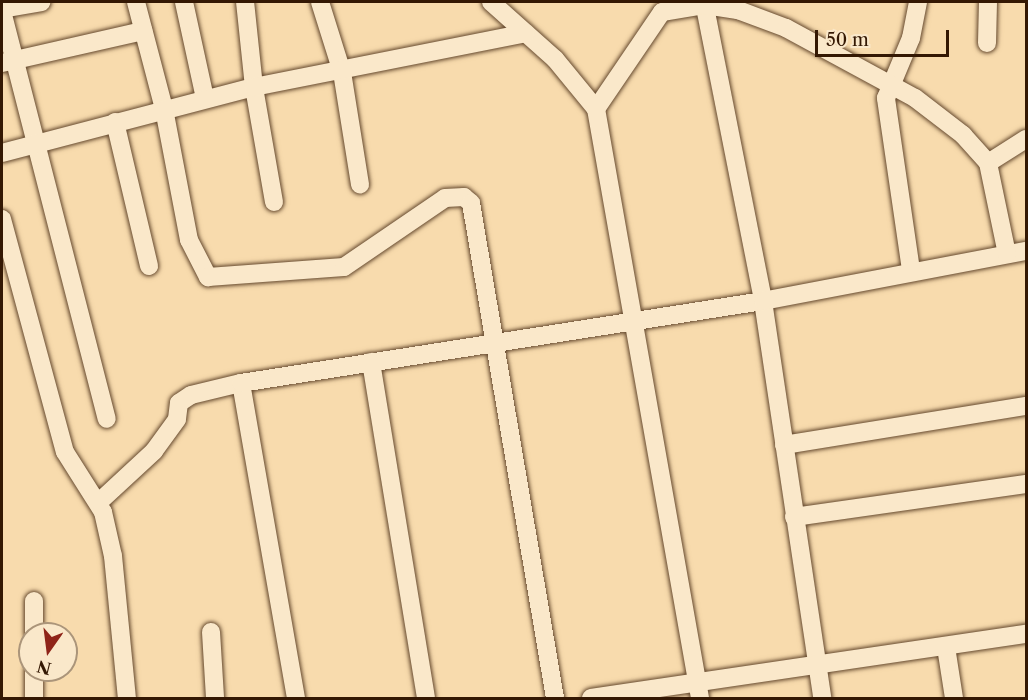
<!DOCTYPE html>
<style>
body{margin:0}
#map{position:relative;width:1028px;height:700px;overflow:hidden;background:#f8dbad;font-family:"Libre Caslon Text",serif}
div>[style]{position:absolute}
.roads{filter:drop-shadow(0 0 2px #65492e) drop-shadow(0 0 2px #65492e)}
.street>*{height:18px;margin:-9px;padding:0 9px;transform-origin:9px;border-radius:9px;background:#fae8ca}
span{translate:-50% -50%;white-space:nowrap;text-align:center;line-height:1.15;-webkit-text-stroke:4.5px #fae8ca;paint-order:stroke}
.frame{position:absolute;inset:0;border:3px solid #341803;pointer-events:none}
.north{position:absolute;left:18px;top:622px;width:60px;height:60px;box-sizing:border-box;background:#fae8ca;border:2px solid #ab957a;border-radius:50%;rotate:194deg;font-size:16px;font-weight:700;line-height:24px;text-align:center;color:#341803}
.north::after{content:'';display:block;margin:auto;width:21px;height:27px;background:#8f2418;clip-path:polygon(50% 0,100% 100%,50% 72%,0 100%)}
.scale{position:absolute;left:815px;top:30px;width:134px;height:27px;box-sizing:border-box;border:3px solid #341803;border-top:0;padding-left:8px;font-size:18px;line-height:21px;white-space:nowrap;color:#341803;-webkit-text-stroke:4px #fae8ca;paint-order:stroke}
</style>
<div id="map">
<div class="roads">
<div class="street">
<i style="left:136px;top:2px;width:111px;rotate:75.3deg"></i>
<i style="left:164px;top:109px;width:133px;rotate:79.2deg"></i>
<i style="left:189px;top:240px;width:42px;rotate:62.8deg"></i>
<i style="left:208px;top:277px;width:136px;rotate:-4.2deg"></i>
<i style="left:344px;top:267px;width:122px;rotate:-34.3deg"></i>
<i style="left:445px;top:198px;width:19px;rotate:-3deg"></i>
<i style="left:464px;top:197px;width:9px;rotate:41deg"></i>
<i style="left:471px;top:203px;width:502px;rotate:80.37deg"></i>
<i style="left:184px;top:2px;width:98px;rotate:77.7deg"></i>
<i style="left:320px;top:2px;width:73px;rotate:72.6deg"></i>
<i style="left:342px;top:72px;width:114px;rotate:80.9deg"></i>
<i style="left:491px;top:2px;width:86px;rotate:41.7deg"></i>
<i style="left:555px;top:59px;width:65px;rotate:50.6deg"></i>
<i style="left:704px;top:2px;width:305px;rotate:78.8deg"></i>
<i style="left:763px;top:301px;width:401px;rotate:81.5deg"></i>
<i style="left:2px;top:9px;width:40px;rotate:-10deg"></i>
<i style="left:2px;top:11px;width:421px;rotate:75.6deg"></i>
<i style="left:987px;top:43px;width:41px;rotate:-88.6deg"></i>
<i style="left:2px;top:63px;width:145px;rotate:-12.8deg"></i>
<i style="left:115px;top:122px;width:148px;rotate:76.7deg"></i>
<i style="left:2px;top:153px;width:260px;rotate:-14.7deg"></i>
<i style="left:254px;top:87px;width:85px;rotate:-96deg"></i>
<i style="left:988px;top:163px;width:45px;rotate:-32.3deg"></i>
<i style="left:274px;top:202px;width:117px;rotate:-99.9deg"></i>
<i style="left:254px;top:87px;width:277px;rotate:-11.2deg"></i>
<i style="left:2px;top:219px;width:241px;rotate:74.9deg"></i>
<i style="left:65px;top:452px;width:71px;rotate:57.7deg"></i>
<i style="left:103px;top:512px;width:45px;rotate:77.2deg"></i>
<i style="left:113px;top:556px;width:143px;rotate:84.4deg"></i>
<i style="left:911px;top:270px;width:174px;rotate:-98.3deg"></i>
<i style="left:886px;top:98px;width:65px;rotate:-67.4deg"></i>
<i style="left:911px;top:38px;width:37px;rotate:-79deg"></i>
<i style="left:371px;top:362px;width:340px;rotate:80.7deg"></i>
<i style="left:241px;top:383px;width:320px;rotate:80.1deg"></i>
<i style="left:784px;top:445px;width:245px;rotate:-9.2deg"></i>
<i style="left:99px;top:502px;width:75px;rotate:-42.8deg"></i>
<i style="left:154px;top:451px;width:39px;rotate:-54deg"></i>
<i style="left:177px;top:419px;width:16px;rotate:-83deg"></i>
<i style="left:179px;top:403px;width:14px;rotate:-34deg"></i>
<i style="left:191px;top:395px;width:51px;rotate:-13.5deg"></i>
<i style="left:241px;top:383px;width:528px;rotate:-8.93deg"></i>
<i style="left:763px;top:301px;width:268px;rotate:-10.8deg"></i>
<i style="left:794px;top:517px;width:234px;rotate:-8.1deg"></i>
<i style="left:34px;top:601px;width:33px;rotate:90deg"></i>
<i style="left:211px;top:632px;width:66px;rotate:86.5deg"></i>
<i style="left:946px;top:647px;width:52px;rotate:81.1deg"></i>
<i style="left:34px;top:670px;width:28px;rotate:90deg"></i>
<i style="left:591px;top:698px;width:440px;rotate:-8.4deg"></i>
<i style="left:700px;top:698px;width:598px;rotate:-100.01deg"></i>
<i style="left:596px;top:109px;width:117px;rotate:-55.8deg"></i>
<i style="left:662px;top:12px;width:44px;rotate:-9.2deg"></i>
<i style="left:705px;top:5px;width:33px;rotate:9deg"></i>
<i style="left:738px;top:10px;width:51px;rotate:20.6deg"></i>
<i style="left:786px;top:28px;width:147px;rotate:28.5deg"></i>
<i style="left:915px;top:98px;width:61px;rotate:37.6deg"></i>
<i style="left:963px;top:135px;width:38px;rotate:48deg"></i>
<i style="left:988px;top:163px;width:93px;rotate:78.2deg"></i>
</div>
</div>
<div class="frame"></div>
<div class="north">N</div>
<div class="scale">50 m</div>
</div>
